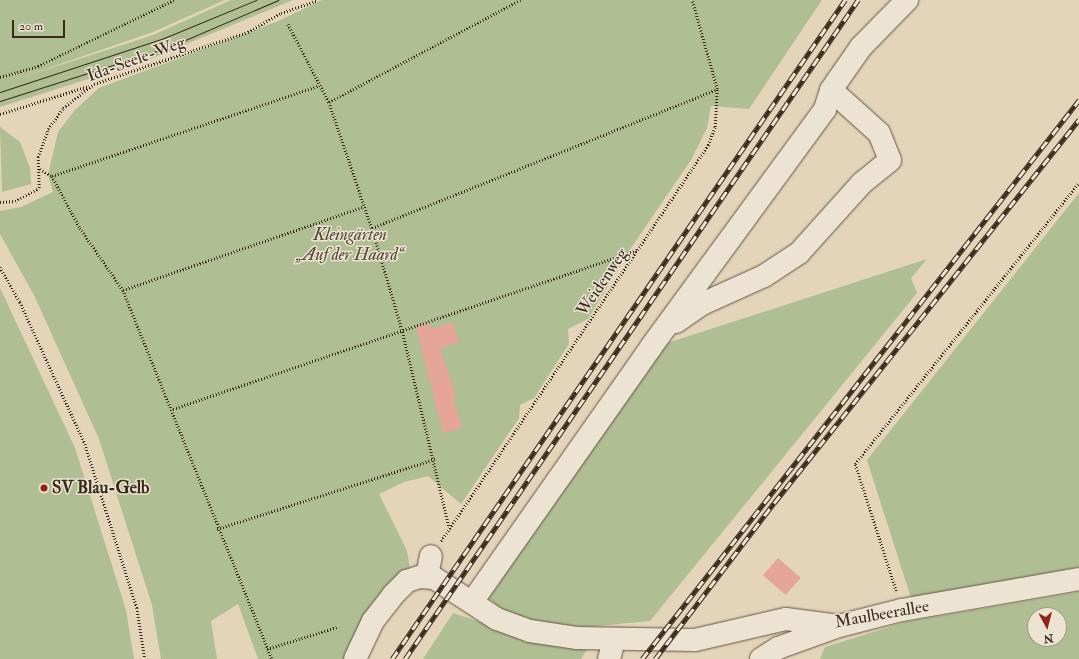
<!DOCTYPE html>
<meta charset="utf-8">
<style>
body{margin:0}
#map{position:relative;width:1079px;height:659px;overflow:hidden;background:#e3d4ba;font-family:"IM FELL Double Pica",serif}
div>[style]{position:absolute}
.green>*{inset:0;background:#afbe93}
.building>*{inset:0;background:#e5a59b;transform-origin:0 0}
.path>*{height:2.5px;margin-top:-1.25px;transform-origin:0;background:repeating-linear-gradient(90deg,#392b1c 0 1px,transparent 0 3px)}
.roads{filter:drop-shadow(0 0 1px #645544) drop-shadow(0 0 1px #645544)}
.minor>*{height:22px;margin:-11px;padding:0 11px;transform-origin:11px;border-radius:11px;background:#ede3d2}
.tram>*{height:1px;margin:-0.5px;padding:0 0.5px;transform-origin:0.5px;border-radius:0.5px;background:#392b1c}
.rail>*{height:4.5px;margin-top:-2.25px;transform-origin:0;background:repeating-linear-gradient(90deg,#ede3d2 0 9px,#392b1c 0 18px);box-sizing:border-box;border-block:1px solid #392b1c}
.dots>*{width:11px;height:11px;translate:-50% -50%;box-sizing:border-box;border:2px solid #ede3d2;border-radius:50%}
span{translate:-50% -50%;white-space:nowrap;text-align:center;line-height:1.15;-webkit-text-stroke:3px #ede3d2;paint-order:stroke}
.street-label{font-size:17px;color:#392b1c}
.park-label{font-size:17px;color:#514834;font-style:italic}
.poi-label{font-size:17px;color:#392b1c;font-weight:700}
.left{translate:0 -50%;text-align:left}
.north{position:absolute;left:1027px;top:607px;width:40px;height:40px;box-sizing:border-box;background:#ede3d2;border:1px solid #a59989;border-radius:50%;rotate:173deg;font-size:11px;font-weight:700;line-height:16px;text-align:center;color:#392b1c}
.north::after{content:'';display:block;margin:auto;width:14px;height:18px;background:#8f2418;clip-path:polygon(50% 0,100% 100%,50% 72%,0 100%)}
.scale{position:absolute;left:12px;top:20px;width:53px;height:18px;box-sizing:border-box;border:2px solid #392b1c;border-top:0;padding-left:5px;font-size:12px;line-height:14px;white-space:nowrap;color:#392b1c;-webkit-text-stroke:3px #ede3d2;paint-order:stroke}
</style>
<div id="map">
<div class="green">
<i style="clip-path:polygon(0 0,225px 0,153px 32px,17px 79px,153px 35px,231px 0,293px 0,145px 61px,0 107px)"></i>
<i style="clip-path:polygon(322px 0,822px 0,749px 109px,711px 106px,707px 128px,691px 160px,629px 251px,588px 319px,568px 329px,569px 344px,534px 398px,520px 405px,519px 418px,461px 504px,428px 476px,404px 482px,379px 494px,407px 551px,410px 569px,346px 659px,258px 659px,238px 604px,211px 621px,217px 659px,161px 659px,152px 605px,99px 439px,34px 295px,0 234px,0 211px,21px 207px,53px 192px,48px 175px,58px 132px,75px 110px,99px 88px,276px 22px)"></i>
<i style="clip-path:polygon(0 127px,20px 142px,30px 168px,31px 184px,2px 192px)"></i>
<i style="clip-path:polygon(1079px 193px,1079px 567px,911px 598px,867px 460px)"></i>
<i style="clip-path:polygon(927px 259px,911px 278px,917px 293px,650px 621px,587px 627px,521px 620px,504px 613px,483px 592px,655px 347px)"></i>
<i style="clip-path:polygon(0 288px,75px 448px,126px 610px,134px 659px,0 659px)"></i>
<i style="clip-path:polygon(evenodd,1079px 592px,1079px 659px,820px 659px,825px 647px,905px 622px,1079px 592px,1035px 615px,1059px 615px,1059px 639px,1035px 639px,1035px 615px)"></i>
<i style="clip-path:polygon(453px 613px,511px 632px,590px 645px,581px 659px,423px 659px)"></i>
</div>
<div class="building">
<i style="clip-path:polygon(452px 322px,459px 342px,440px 348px,456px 396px,453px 397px,462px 428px,443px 433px,416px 327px,429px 323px,432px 329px)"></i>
<i style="left:778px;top:558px;width:30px;height:23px;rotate:41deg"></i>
</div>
<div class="path">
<i style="left:288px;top:24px;width:88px;rotate:62.3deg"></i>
<i style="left:329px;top:102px;width:133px;rotate:71.2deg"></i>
<i style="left:372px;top:228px;width:105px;rotate:73.5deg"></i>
<i style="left:402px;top:329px;width:203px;rotate:76.6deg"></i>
<i style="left:0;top:77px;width:40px;rotate:-16deg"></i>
<i style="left:38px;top:66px;width:151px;rotate:-25.9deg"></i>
<i style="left:329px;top:102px;width:217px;rotate:-28.1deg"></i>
<i style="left:0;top:114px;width:93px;rotate:-17.5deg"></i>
<i style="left:40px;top:169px;width:14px;rotate:30deg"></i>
<i style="left:52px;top:176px;width:59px;rotate:61.7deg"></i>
<i style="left:80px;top:228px;width:75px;rotate:55.3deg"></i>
<i style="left:123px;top:290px;width:398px;rotate:68deg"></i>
<i style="left:52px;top:176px;width:281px;rotate:-18.7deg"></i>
<i style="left:0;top:202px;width:15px;rotate:-4deg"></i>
<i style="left:15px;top:201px;width:27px;rotate:-28deg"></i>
<i style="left:39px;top:188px;width:31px;rotate:-92deg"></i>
<i style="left:38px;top:157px;width:30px;rotate:-70deg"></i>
<i style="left:48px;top:129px;width:26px;rotate:-54deg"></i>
<i style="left:63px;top:108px;width:39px;rotate:-38deg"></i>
<i style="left:94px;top:84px;width:163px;rotate:-18.7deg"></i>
<i style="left:248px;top:32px;width:38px;rotate:-30deg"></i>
<i style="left:281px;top:13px;width:39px;rotate:-19deg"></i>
<i style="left:372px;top:228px;width:372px;rotate:-21.9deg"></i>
<i style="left:0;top:267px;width:40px;rotate:60.3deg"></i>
<i style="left:20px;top:302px;width:156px;rotate:65.4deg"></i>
<i style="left:85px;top:444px;width:172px;rotate:72.4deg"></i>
<i style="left:137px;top:608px;width:52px;rotate:81.1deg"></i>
<i style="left:123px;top:290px;width:254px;rotate:-19.1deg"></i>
<i style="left:173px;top:409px;width:490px;rotate:-18.9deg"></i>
<i style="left:217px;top:529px;width:229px;rotate:-17.8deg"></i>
<i style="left:441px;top:541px;width:478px;rotate:-56deg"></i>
<i style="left:708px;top:145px;width:19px;rotate:-69deg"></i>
<i style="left:715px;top:127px;width:38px;rotate:-87deg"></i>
<i style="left:717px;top:89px;width:92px;rotate:-105.7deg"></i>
<i style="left:896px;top:591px;width:133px;rotate:-107.9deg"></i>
<i style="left:855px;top:464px;width:360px;rotate:-51.5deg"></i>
<i style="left:267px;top:649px;width:73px;rotate:-17.4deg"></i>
</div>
<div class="roads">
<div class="minor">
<i style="left:676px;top:322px;width:32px;rotate:-35deg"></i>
<i style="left:702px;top:304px;width:68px;rotate:-24.3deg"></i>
<i style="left:764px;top:276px;width:42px;rotate:-33.3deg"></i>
<i style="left:799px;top:253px;width:94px;rotate:-48deg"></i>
<i style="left:862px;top:183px;width:36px;rotate:-39deg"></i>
<i style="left:890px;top:160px;width:29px;rotate:-112deg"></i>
<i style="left:879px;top:133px;width:64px;rotate:-138.1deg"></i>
<i style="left:427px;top:576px;width:20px;rotate:-79deg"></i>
<i style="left:472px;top:602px;width:312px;rotate:-54.9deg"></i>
<i style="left:651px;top:347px;width:295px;rotate:-53.8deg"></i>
<i style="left:825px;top:109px;width:20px;rotate:-72deg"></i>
<i style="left:831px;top:90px;width:52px;rotate:-55.1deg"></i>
<i style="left:861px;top:47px;width:66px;rotate:-45.6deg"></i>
<i style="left:355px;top:659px;width:42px;rotate:-64.7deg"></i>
<i style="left:373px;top:621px;width:33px;rotate:-52deg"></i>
<i style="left:393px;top:595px;width:20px;rotate:-45deg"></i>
<i style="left:407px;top:581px;width:13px;rotate:-18deg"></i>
<i style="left:419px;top:577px;width:15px;rotate:4deg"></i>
<i style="left:434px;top:578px;width:75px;rotate:33.1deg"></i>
<i style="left:497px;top:619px;width:35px;rotate:20deg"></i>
<i style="left:530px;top:631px;width:48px;rotate:8.5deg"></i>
<i style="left:577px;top:638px;width:118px;rotate:1deg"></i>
<i style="left:695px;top:640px;width:93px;rotate:-13deg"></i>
<i style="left:786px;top:619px;width:53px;rotate:7.5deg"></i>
<i style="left:839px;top:626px;width:65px;rotate:-14.3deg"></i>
<i style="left:902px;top:610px;width:180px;rotate:-9.9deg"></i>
<i style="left:609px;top:659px;width:20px;rotate:-75deg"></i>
<i style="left:761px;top:659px;width:20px;rotate:-33deg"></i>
<i style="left:778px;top:648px;width:62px;rotate:-19.9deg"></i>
</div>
</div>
<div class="tram">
<i style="left:0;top:92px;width:173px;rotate:-18.2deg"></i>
<i style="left:164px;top:38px;width:100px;rotate:-22.4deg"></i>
<i style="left:0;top:101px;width:177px;rotate:-17.7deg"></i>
<i style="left:169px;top:47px;width:119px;rotate:-23.3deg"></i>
</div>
<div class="rail">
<i style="left:392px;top:659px;width:800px;rotate:-55.5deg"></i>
<i style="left:405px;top:659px;width:800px;rotate:-55.5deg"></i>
<i style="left:642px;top:659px;width:710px;rotate:-51.98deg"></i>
<i style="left:655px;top:659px;width:196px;rotate:-52.7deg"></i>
<i style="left:774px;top:503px;width:490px;rotate:-51.5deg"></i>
</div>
<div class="dots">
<i style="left:44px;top:488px;background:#8f2418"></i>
</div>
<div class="street-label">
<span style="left:136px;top:59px;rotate:-20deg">Ida-Seele-Weg</span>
<span style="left:602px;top:282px;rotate:-56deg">Weidenweg</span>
<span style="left:882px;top:614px;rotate:-10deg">Maulbeerallee</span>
</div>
<div class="park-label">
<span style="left:350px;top:245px">Kleingärten<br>„Auf der Haard“</span>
</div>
<div class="poi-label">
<span class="left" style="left:52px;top:488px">SV Blau-Gelb</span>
</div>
<div class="north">N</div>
<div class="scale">20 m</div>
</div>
